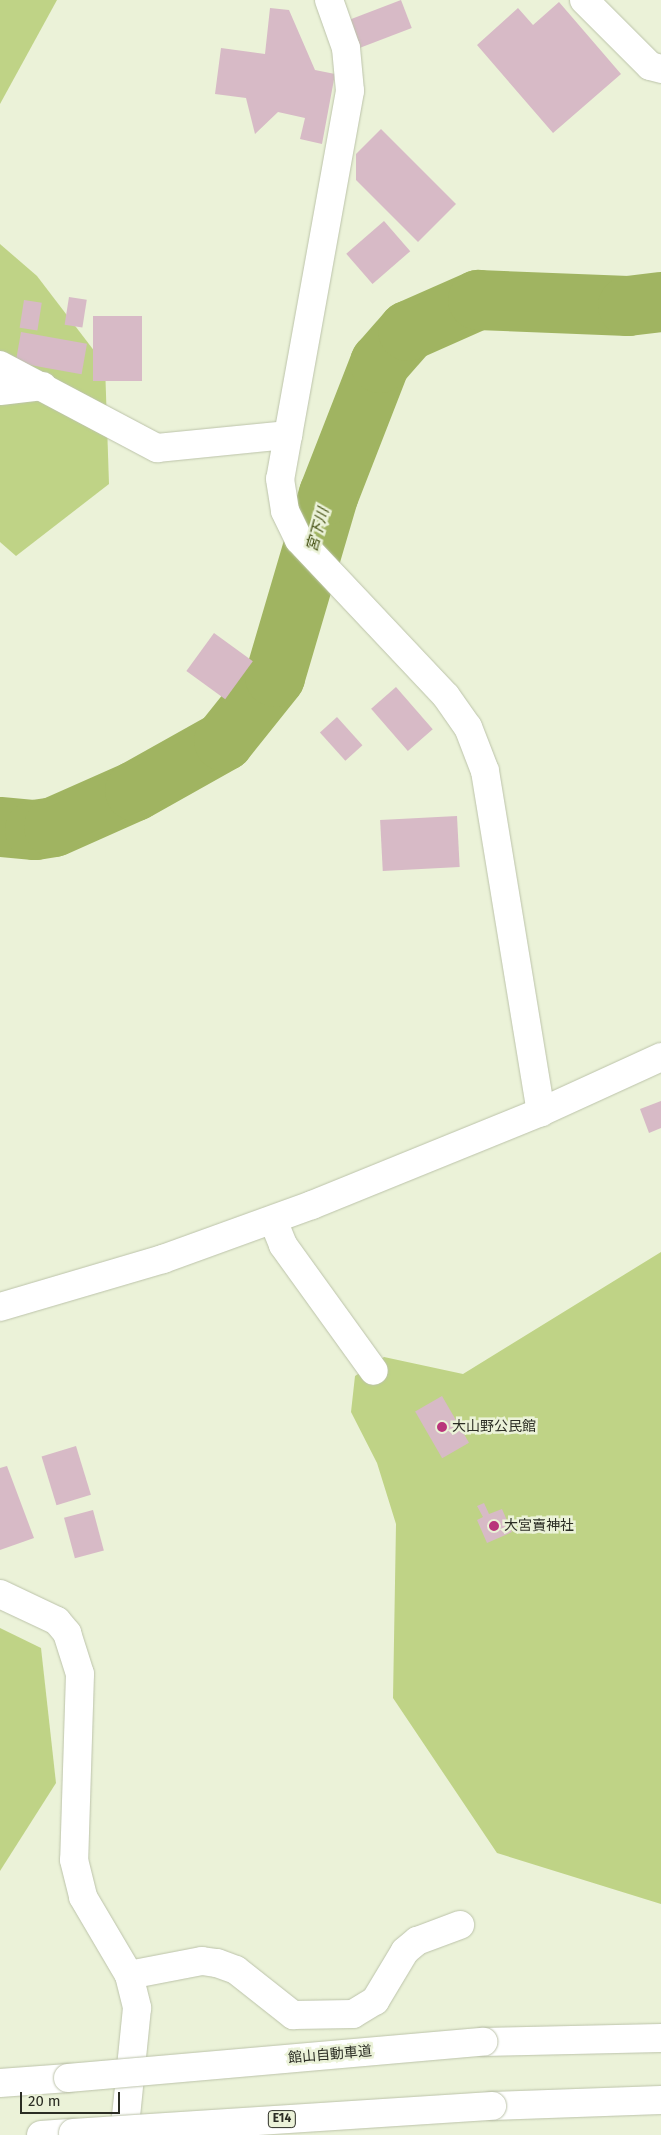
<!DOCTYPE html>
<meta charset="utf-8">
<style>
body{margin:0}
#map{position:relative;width:661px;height:2135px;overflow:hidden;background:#ebf2d8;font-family:"Fira Sans","Noto Sans JP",sans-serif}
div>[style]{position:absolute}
.green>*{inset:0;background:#bfd386}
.river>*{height:60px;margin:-30px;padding:0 30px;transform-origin:30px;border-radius:30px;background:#a0b461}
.building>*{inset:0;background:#d7bac6;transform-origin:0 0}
.roads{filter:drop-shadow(0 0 1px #bcc3aa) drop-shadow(0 0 1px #bcc3aa)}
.minor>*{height:28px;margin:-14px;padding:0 14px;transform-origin:14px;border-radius:14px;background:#fff}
.highway>*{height:28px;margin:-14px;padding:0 14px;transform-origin:14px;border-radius:14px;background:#fff}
.bridges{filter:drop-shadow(0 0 1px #bcc3aa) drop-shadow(0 0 1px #bcc3aa)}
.highway-bridge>*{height:28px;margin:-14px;padding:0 14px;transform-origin:14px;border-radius:14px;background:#fff}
.dots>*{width:14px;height:14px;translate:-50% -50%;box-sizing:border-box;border:2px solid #ebf2d8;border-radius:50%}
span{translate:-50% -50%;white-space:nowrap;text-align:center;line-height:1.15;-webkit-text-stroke:5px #ebf2d8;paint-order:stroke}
.shield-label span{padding:1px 4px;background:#ebf2d8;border:1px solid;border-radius:4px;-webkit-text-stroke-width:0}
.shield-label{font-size:12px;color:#2b2d24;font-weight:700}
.poi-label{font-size:14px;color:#2b2d24}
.left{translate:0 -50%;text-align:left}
.street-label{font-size:14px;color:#2b2d24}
.water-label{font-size:15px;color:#455114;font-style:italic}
.scale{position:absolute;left:20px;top:2092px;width:100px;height:22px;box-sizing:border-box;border:2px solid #2b2d24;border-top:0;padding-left:6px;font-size:15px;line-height:18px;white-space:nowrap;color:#2b2d24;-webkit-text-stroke:4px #ebf2d8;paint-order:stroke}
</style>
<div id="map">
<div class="green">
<i style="clip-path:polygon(0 0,57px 0,0 104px)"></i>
<i style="clip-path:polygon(0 244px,37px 276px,105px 365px,109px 484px,16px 556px,0 542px)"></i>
<i style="clip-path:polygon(661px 1252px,661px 1904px,497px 1853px,393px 1698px,396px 1524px,377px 1463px,351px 1412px,355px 1376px,384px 1357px,463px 1374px)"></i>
<i style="clip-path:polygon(0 1628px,41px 1648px,56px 1783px,0 1871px)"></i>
</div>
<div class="river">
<i style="left:0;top:827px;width:35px;rotate:5deg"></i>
<i style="left:35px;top:830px;width:19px;rotate:-9deg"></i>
<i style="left:54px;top:827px;width:89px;rotate:-24deg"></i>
<i style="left:135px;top:791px;width:102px;rotate:-29.3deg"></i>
<i style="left:224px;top:741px;width:82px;rotate:-51.4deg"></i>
<i style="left:275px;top:677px;width:191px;rotate:-73.6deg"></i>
<i style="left:329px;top:494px;width:141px;rotate:-68.7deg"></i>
<i style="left:380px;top:363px;width:43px;rotate:-48.8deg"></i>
<i style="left:408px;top:331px;width:77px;rotate:-23.9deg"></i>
<i style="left:478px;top:300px;width:150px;rotate:2.3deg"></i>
<i style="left:628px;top:306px;width:33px;rotate:-7deg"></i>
</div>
<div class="building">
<i style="left:401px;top:0;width:30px;height:56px;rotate:69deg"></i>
<i style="clip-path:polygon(559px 2px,621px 74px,553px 133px,477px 45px,518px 8px,533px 25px)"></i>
<i style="clip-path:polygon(270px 8px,289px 10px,315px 70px,335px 74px,322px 144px,300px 139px,305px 118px,278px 112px,255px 134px,246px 98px,215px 94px,221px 48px,265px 54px)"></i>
<i style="clip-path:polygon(381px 129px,456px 204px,418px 242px,356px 180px,356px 154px)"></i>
<i style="left:384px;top:221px;width:40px;height:50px;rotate:49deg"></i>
<i style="left:69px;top:297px;width:18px;height:28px;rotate:9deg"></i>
<i style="left:24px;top:300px;width:18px;height:28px;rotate:9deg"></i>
<i style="left:93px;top:316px;width:49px;height:65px"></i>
<i style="left:21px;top:332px;width:67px;height:31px;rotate:10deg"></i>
<i style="left:214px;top:633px;width:48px;height:47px;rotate:36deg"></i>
<i style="left:396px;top:687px;width:56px;height:33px;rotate:49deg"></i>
<i style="left:337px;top:717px;width:38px;height:23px;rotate:48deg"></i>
<i style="left:457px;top:816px;width:51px;height:77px;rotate:87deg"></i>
<i style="clip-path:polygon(661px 1101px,661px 1128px,649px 1133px,640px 1109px)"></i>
<i style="left:442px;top:1396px;width:54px;height:31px;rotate:60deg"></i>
<i style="left:76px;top:1446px;width:51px;height:36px;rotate:73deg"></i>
<i style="clip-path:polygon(7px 1466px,34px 1538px,0 1550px,0 1468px)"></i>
<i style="clip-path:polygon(484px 1503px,489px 1514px,502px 1509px,512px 1532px,487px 1543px,477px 1520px,483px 1517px,477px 1506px)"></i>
<i style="left:93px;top:1510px;width:42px;height:30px;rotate:75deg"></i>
</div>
<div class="roads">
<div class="minor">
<i style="left:329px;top:0;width:51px;rotate:70.5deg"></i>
<i style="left:346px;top:48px;width:43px;rotate:84.7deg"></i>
<i style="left:350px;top:91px;width:394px;rotate:100.2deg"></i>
<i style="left:280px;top:479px;width:32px;rotate:81deg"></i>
<i style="left:285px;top:511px;width:32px;rotate:64deg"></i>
<i style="left:299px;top:540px;width:214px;rotate:46.7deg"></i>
<i style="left:446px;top:696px;width:38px;rotate:55deg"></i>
<i style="left:468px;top:727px;width:47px;rotate:68.9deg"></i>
<i style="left:485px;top:771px;width:346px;rotate:80.7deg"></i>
<i style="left:584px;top:0;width:93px;rotate:45deg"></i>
<i style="left:650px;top:66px;width:11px;rotate:15deg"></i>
<i style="left:0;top:365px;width:178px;rotate:27.9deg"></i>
<i style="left:157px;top:448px;width:132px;rotate:-5.7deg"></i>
<i style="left:0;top:391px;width:43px;rotate:-6.6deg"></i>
<i style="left:273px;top:1220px;width:27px;rotate:68deg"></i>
<i style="left:283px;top:1245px;width:155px;rotate:54.2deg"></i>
<i style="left:0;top:1307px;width:170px;rotate:-16.4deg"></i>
<i style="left:163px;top:1259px;width:158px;rotate:-19.9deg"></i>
<i style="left:312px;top:1205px;width:247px;rotate:-22.1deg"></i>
<i style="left:541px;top:1112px;width:132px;rotate:-24.6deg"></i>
<i style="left:0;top:1594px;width:63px;rotate:25.3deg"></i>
<i style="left:57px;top:1621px;width:16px;rotate:50deg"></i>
<i style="left:67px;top:1633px;width:43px;rotate:72.4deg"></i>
<i style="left:80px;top:1674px;width:186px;rotate:91.8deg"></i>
<i style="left:74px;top:1860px;width:38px;rotate:76deg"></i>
<i style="left:83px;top:1897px;width:91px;rotate:59.5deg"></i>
<i style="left:129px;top:1975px;width:34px;rotate:76deg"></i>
<i style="left:137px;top:2008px;width:128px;rotate:95.8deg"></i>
<i style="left:129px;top:1975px;width:74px;rotate:-10.9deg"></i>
<i style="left:202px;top:1961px;width:15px;rotate:8deg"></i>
<i style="left:217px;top:1963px;width:20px;rotate:20deg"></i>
<i style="left:236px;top:1970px;width:73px;rotate:38.3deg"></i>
<i style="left:293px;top:2015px;width:60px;rotate:-1deg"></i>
<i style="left:353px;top:2014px;width:26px;rotate:-31deg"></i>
<i style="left:375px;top:2001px;width:58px;rotate:-59deg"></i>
<i style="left:405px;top:1951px;width:16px;rotate:-40deg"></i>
<i style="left:417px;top:1941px;width:46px;rotate:-20.4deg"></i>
</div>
<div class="highway">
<i style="left:483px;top:2042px;width:178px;rotate:-1.3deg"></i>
<i style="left:0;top:2083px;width:68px;rotate:-4.2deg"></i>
<i style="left:492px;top:2106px;width:169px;rotate:-2deg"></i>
<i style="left:41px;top:2135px;width:32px;rotate:-4deg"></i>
</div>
</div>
<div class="bridges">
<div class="highway-bridge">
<i style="left:68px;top:2078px;width:417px;rotate:-5deg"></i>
<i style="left:73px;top:2133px;width:420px;rotate:-3.7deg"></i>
</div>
</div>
<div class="dots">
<i style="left:442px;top:1427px;background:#b9357b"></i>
<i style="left:494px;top:1526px;background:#b9357b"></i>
</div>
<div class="shield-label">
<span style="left:282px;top:2119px">E14</span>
</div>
<div class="poi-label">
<span class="left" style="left:452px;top:1427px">大山野公民館</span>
<span class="left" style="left:504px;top:1526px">大宮賣神社</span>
</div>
<div class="street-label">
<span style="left:330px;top:2055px;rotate:-5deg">館山自動車道</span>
</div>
<div class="water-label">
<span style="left:318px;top:530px;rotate:-74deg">宮下川</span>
</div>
<div class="scale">20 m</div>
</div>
